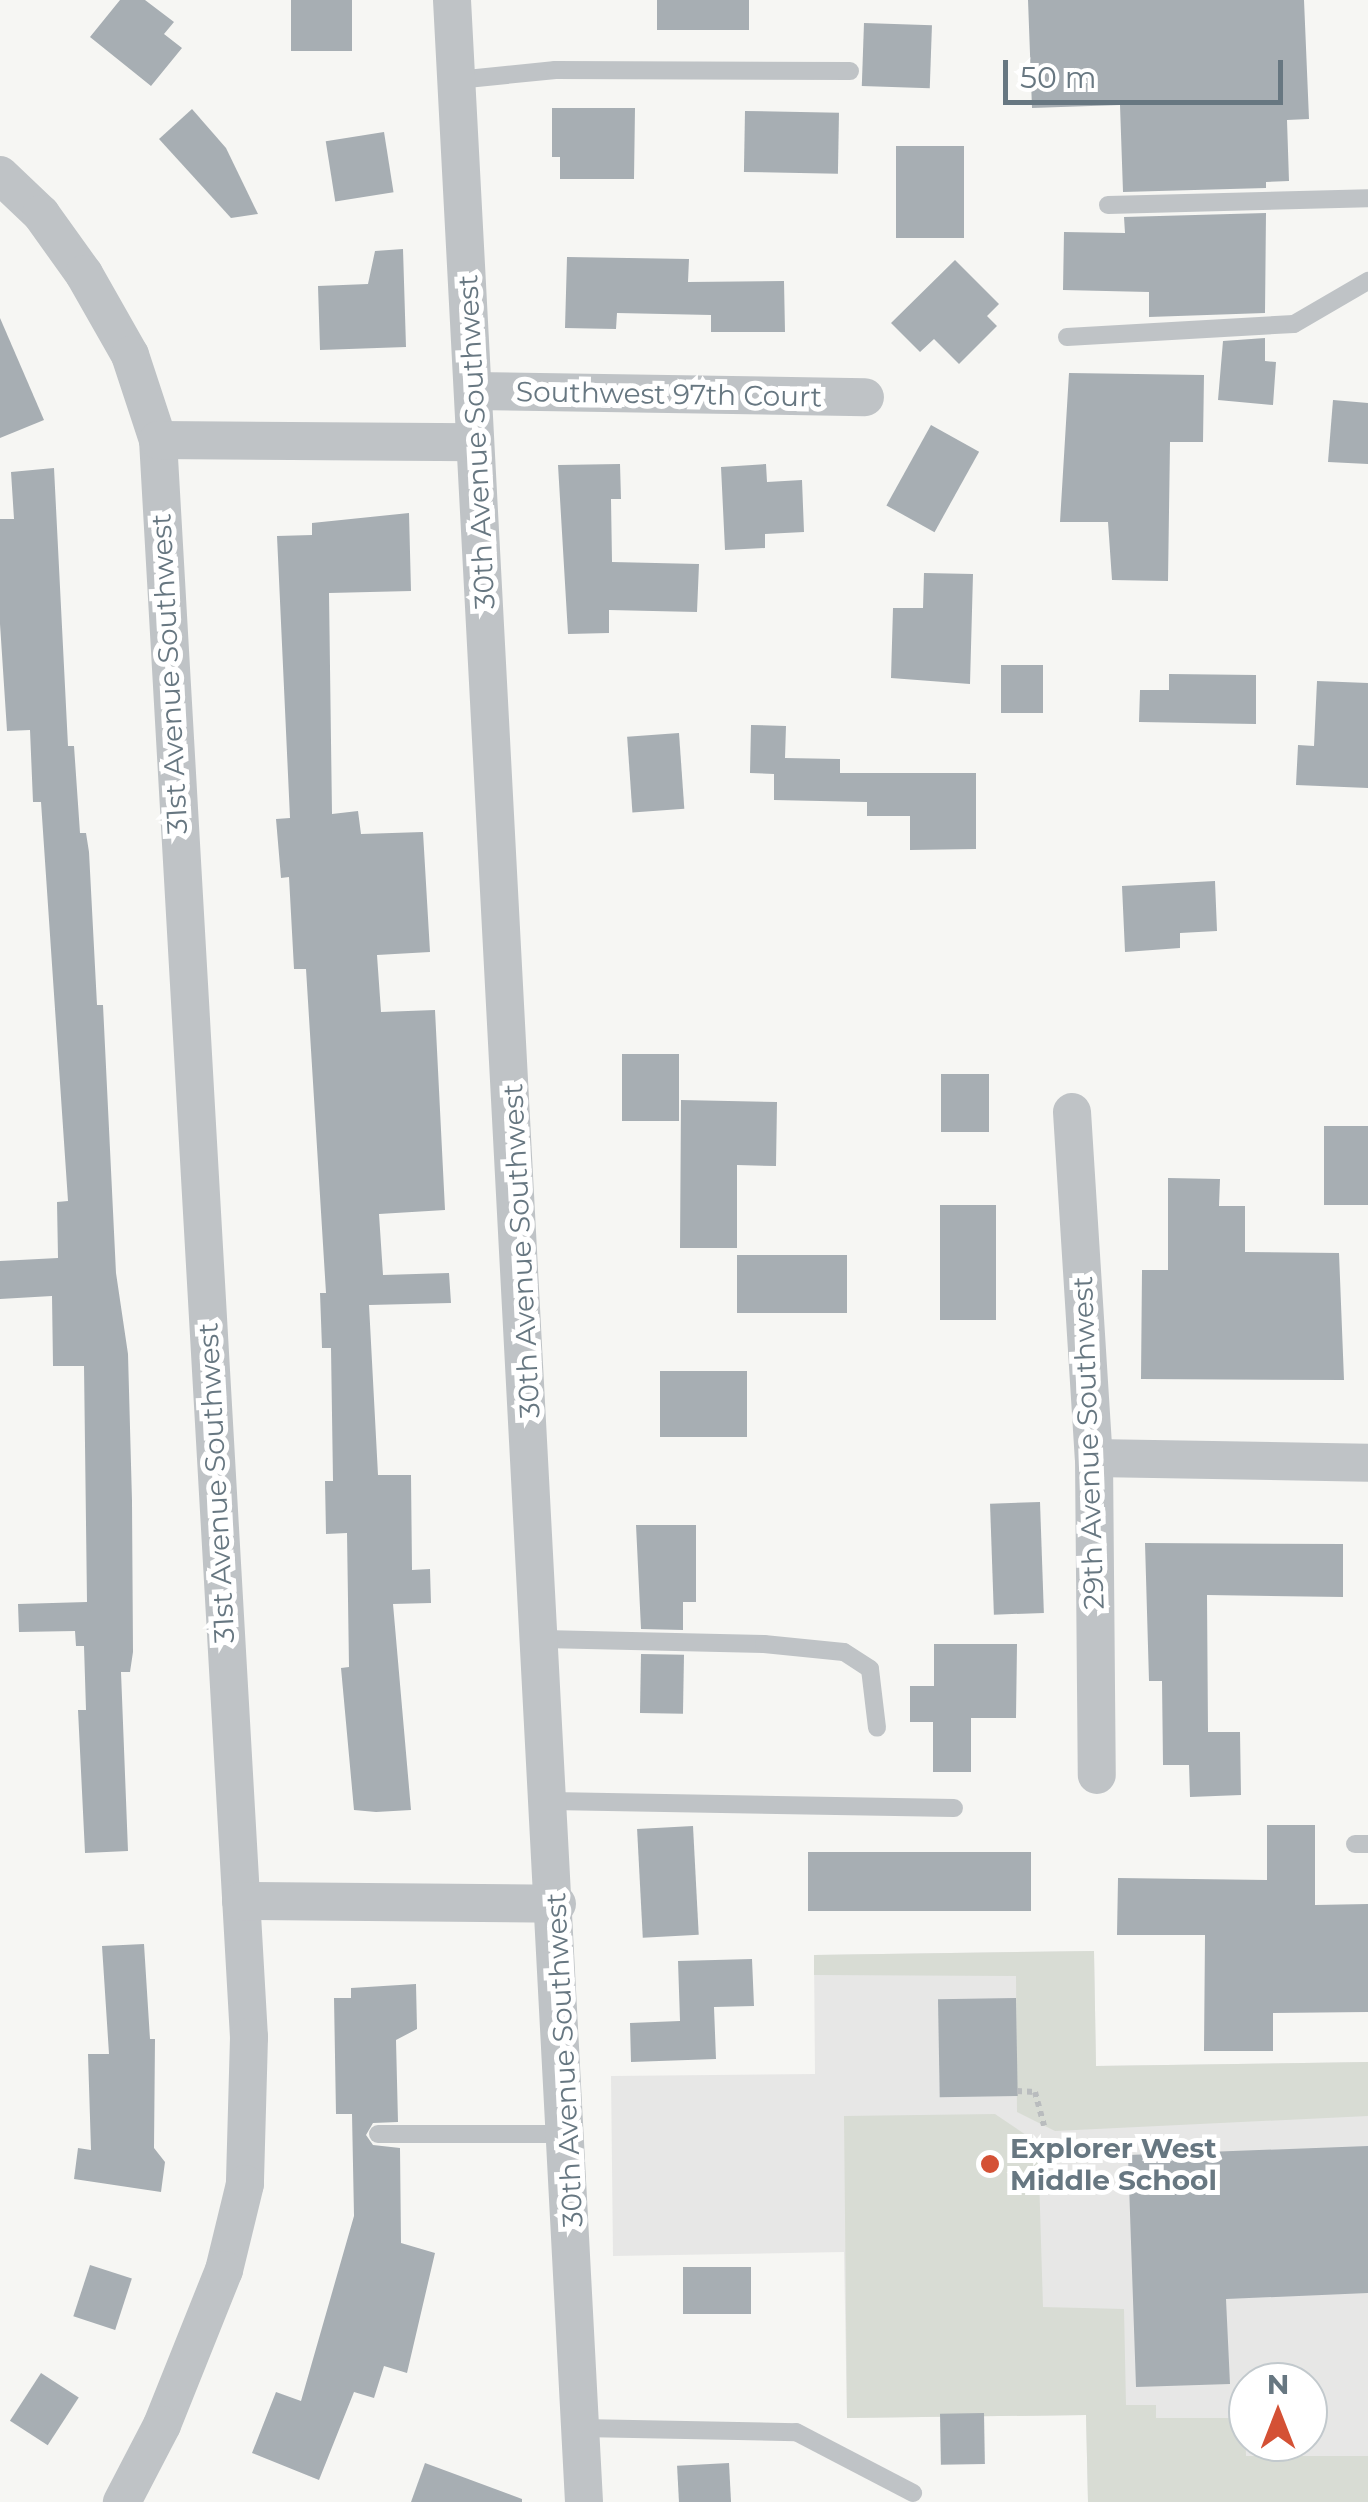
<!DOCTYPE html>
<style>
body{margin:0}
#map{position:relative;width:1368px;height:2502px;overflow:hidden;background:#f6f6f3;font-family:Montserrat,sans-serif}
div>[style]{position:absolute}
.built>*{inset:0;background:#e7e7e6}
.green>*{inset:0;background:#d8dcd4}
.building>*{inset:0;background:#a7aeb3;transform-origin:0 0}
.path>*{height:6px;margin-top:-3px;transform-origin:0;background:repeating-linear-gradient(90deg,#b9bcbe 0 5px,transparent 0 10px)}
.service>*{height:18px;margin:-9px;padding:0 9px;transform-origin:9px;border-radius:9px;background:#bfc3c6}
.minor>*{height:38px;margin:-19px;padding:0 19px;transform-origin:19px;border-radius:19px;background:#bfc3c6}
.dots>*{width:28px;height:28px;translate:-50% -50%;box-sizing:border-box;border:5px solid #fff;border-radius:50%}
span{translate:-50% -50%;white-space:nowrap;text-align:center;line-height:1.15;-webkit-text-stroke:10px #fff;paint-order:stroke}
.street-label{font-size:28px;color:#677781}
.poi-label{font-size:28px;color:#677781;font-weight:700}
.left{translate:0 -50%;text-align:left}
.north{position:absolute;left:1228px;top:2362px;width:100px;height:100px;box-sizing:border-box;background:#fff;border:2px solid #c2c9cd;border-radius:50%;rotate:0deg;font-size:28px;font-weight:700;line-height:40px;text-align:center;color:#677781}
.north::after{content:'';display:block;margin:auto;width:35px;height:45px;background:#d45135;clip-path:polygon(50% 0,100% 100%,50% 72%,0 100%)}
.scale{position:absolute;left:1003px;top:60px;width:280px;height:45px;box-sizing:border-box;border:5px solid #677781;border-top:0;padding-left:12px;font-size:30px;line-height:35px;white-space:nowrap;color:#677781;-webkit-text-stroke:8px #fff;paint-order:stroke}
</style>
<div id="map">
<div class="built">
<i style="clip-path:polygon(evenodd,1094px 1951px,1096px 2066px,1368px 2062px,1368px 2502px,1088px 2502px,1086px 2415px,847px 2418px,844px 2252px,613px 2256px,611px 2076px,815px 2074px,814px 1955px,1094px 1951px,1248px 2382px,1308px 2382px,1308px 2442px,1248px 2442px,1248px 2382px)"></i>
</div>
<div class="green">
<i style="clip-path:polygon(1094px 1951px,1096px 2066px,1368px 2062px,1368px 2116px,1055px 2131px,1017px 2112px,1016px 1976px,814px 1975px,814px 1955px)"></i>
<i style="clip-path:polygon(995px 2114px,1038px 2143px,1043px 2307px,1124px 2309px,1126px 2405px,1156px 2405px,1156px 2418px,1245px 2418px,1246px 2456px,1368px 2456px,1368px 2502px,1088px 2502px,1086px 2415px,847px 2418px,844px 2116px)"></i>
</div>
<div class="building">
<i style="clip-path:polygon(120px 0,145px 0,174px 22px,164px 34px,182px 48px,151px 86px,90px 37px)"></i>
<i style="left:291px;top:0;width:61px;height:51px"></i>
<i style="left:657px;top:0;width:92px;height:30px"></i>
<i style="clip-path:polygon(1028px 0,1304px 0,1309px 119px,1287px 120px,1289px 181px,1266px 182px,1266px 188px,1123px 192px,1120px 105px,1032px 108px)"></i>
<i style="left:864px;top:23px;width:68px;height:63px;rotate:2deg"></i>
<i style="clip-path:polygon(552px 108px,635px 108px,634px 179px,560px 179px,560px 157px,552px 157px)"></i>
<i style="clip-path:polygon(192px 109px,226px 148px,258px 214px,231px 218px,159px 139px)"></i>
<i style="left:745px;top:111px;width:94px;height:61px;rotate:1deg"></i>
<i style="left:384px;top:132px;width:61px;height:59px;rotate:81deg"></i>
<i style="left:896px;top:146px;width:68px;height:92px"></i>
<i style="clip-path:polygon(1266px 213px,1265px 313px,1149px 317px,1149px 292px,1063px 290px,1064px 232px,1125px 233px,1124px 217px)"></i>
<i style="clip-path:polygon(403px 249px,406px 347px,320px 350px,318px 286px,368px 284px,375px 251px)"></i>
<i style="clip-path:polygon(567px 257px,689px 259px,688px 282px,784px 281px,785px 332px,711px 332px,711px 315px,617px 313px,616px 329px,565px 328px)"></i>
<i style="clip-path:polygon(955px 260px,999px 304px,987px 316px,997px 326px,959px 364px,934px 339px,920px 352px,891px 323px)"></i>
<i style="clip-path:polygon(0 318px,44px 420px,0 438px)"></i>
<i style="clip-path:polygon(1265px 338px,1265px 361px,1276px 362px,1273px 405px,1218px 400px,1223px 341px)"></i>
<i style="clip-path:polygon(1069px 373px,1204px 375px,1203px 442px,1170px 442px,1168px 581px,1112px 580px,1108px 522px,1060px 522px)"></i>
<i style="clip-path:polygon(1333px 400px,1368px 403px,1368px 464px,1328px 462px)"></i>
<i style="left:931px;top:425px;width:55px;height:92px;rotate:29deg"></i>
<i style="clip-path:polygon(620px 464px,621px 499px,611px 499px,612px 562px,699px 564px,697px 612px,609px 610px,609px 633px,568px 634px,558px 465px)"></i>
<i style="clip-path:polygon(766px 464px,767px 482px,802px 480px,804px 532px,765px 534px,765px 548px,725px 550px,721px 467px)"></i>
<i style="clip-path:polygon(54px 468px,68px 746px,74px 746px,80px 833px,86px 833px,89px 852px,97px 1005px,103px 1005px,116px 1273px,128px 1354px,132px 1501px,133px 1652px,130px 1672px,121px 1672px,128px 1851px,85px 1853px,78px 1710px,86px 1710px,84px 1646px,76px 1646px,75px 1631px,19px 1632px,18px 1604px,87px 1602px,84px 1366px,53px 1366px,52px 1296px,0 1299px,0 1261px,58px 1258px,57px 1202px,68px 1201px,41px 802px,33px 802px,30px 730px,7px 731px,0 624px,0 519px,14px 519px,11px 472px)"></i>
<i style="clip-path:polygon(409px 513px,411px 591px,329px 593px,332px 814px,358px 811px,361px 834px,423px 832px,430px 952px,377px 955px,381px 1012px,435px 1010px,445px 1210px,379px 1214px,383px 1275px,449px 1273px,451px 1303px,369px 1305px,378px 1475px,411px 1475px,412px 1570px,430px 1569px,431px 1603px,393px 1604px,411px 1810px,376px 1812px,354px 1810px,341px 1668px,349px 1667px,347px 1533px,326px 1534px,325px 1481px,333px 1481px,331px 1348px,322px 1348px,320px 1293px,326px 1293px,306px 969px,294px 969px,289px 877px,281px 878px,276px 819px,290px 818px,277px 536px,312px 535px,312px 523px)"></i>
<i style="clip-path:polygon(924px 573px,973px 574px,970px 684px,891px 678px,893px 608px,923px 608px)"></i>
<i style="left:1001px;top:665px;width:42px;height:48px"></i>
<i style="clip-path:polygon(1169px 674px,1256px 675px,1256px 724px,1139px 722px,1140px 690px,1169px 690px)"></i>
<i style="clip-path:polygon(1317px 681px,1368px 683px,1368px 788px,1296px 785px,1298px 745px,1314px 746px)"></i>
<i style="clip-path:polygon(751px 725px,786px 726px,785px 758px,840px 759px,840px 773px,976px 773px,976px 849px,910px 850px,910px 816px,867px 816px,867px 802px,774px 800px,774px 774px,750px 773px)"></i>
<i style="left:679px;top:733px;width:76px;height:52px;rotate:86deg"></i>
<i style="clip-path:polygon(1215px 881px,1217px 931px,1180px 933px,1180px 948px,1125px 952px,1122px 886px)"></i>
<i style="left:622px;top:1054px;width:57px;height:67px"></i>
<i style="left:941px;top:1074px;width:48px;height:58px"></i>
<i style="clip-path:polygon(681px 1100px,777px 1102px,776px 1166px,737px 1165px,737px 1248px,680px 1248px)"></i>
<i style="left:1368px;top:1126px;width:79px;height:44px;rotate:90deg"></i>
<i style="clip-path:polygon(1168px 1178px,1220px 1179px,1219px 1206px,1245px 1206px,1245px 1252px,1339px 1253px,1344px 1380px,1141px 1379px,1142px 1270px,1168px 1270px)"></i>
<i style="left:940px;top:1205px;width:56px;height:115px"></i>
<i style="left:737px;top:1255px;width:110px;height:58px"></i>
<i style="left:660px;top:1371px;width:87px;height:66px"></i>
<i style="left:1040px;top:1502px;width:111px;height:50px;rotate:88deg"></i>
<i style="clip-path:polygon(636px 1525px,696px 1525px,696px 1602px,683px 1602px,683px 1630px,641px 1629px)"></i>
<i style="clip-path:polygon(1145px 1543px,1343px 1544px,1343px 1597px,1207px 1595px,1208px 1732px,1240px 1732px,1241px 1795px,1190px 1797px,1189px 1765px,1163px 1765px,1162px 1681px,1149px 1681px)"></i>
<i style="clip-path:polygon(934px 1644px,1017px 1644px,1016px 1718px,971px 1718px,971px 1772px,933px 1772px,933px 1722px,910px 1722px,910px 1686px,934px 1686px)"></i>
<i style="left:641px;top:1654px;width:43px;height:59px;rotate:1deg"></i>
<i style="clip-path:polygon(1267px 1825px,1315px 1825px,1315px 1905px,1368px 1904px,1368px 2012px,1273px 2013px,1273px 2051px,1204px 2051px,1205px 1935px,1117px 1935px,1118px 1878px,1267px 1880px)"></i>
<i style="left:693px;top:1826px;width:109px;height:56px;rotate:87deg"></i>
<i style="left:808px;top:1852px;width:223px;height:59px"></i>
<i style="clip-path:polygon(144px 1944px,150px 2039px,155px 2039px,154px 2148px,165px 2162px,161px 2192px,74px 2179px,78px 2148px,91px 2150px,88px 2054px,109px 2054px,102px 1946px)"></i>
<i style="clip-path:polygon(752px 1959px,754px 2006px,714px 2007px,716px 2059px,631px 2062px,630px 2023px,680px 2021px,678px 1961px)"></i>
<i style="clip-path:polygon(416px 1984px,417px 2029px,396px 2040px,398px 2122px,373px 2123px,366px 2135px,373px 2145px,400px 2148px,401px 2243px,435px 2253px,407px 2373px,384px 2366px,374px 2398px,354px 2392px,319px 2480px,252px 2453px,276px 2392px,301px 2401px,354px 2216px,352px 2114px,336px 2114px,334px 1998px,351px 1998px,351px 1988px)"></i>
<i style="left:1016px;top:1998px;width:98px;height:78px;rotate:89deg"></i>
<i style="clip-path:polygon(1368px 2146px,1368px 2293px,1226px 2299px,1230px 2384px,1136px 2387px,1128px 2155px)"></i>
<i style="left:90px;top:2265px;width:44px;height:54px;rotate:18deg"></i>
<i style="left:683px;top:2267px;width:68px;height:47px"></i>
<i style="left:41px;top:2373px;width:45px;height:57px;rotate:33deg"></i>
<i style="left:984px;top:2413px;width:51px;height:44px;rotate:89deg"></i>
<i style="clip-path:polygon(425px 2463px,522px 2499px,522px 2502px,411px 2502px)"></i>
<i style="left:729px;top:2463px;width:39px;height:52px;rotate:87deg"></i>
</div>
<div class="path">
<i style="left:1017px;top:2091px;width:18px;rotate:3deg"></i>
<i style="left:1035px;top:2092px;width:35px;rotate:75deg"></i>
</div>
<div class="service">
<i style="left:457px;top:80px;width:99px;rotate:-5.8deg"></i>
<i style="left:555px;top:70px;width:295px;rotate:0.2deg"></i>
<i style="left:1108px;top:205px;width:260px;rotate:-1.5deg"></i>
<i style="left:1067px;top:337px;width:227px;rotate:-3.3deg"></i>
<i style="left:1294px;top:324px;width:86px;rotate:-30.2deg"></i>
<i style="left:543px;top:1639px;width:221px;rotate:1.3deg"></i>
<i style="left:764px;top:1644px;width:80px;rotate:5.7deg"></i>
<i style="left:844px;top:1652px;width:31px;rotate:33deg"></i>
<i style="left:870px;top:1669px;width:59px;rotate:83.2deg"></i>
<i style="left:551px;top:1801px;width:403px;rotate:1deg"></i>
<i style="left:1355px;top:1844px;width:13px"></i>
<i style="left:378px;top:2134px;width:189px"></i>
<i style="left:581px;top:2428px;width:215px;rotate:1.1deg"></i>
<i style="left:796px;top:2432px;width:132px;rotate:27.5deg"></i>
</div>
<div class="minor">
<i style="left:452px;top:0;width:2505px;rotate:86.98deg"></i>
<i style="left:0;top:175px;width:57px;rotate:43.6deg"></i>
<i style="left:41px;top:214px;width:74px;rotate:54.4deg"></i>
<i style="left:84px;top:274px;width:93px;rotate:60.4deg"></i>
<i style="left:130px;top:355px;width:89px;rotate:71.8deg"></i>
<i style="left:158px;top:440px;width:1600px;rotate:86.74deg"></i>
<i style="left:249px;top:2037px;width:147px;rotate:91.6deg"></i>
<i style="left:245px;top:2184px;width:89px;rotate:103.7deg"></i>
<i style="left:224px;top:2270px;width:167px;rotate:111.8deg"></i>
<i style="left:162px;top:2425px;width:87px;rotate:117.5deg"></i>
<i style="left:474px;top:391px;width:391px;rotate:0.9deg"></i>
<i style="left:158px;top:440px;width:317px;rotate:0.4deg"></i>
<i style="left:1072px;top:1112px;width:347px;rotate:86.4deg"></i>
<i style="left:1094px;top:1458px;width:317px;rotate:89.5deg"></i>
<i style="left:1094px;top:1458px;width:274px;rotate:1deg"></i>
<i style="left:241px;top:1901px;width:316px;rotate:0.5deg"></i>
</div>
<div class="dots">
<i style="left:990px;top:2164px;background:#d45135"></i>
</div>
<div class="street-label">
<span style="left:669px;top:394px;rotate:1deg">Southwest 97th Court</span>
<span style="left:476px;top:442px;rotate:-93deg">30th Avenue Southwest</span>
<span style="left:169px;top:674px;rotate:-93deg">31st Avenue Southwest</span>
<span style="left:521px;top:1251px;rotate:-93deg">30th Avenue Southwest</span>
<span style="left:1088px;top:1443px;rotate:-92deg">29th Avenue Southwest</span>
<span style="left:216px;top:1483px;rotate:-93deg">31st Avenue Southwest</span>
<span style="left:564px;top:2060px;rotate:-93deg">30th Avenue Southwest</span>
</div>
<div class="poi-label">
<span class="left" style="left:1010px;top:2164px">Explorer West<br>Middle School</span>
</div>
<div class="north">N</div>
<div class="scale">50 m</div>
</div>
